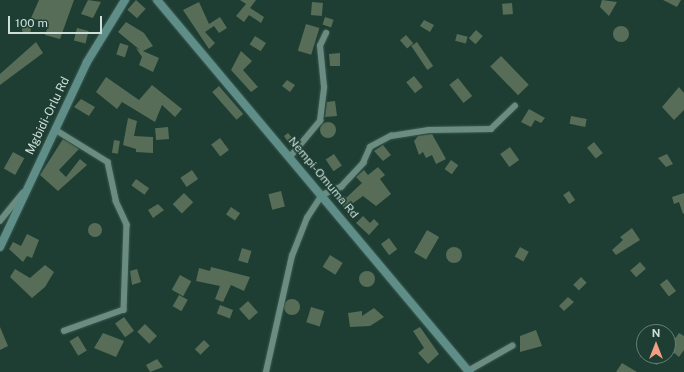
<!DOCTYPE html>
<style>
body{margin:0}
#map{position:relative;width:684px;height:372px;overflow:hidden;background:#1e3e34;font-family:"Public Sans",sans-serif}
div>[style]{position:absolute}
.building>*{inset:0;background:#576d57;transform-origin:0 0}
.round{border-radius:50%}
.roads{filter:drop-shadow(0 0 1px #3c5951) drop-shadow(0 0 1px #3c5951)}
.street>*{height:5.5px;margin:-2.75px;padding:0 2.75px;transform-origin:2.75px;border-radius:2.75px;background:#6b8d81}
.secondary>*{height:8px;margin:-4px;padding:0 4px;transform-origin:4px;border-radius:4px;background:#5e8e87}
span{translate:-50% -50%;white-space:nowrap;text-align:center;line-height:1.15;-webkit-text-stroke:3.5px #1e3e34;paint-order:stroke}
.street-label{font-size:12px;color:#cddfd8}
.north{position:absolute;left:636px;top:324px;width:40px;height:40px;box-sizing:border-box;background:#1e3e34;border:1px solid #647e76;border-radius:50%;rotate:0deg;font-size:11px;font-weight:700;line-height:16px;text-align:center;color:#cddfd8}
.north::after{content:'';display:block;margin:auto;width:14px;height:18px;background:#f39f86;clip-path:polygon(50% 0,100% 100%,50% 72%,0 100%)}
.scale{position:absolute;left:8px;top:16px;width:94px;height:18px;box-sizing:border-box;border:2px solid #cddfd8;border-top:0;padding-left:5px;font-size:12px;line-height:14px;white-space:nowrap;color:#cddfd8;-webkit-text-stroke:3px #1e3e34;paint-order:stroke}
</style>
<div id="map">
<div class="building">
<i style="clip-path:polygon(39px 0,74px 0,60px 39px,45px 35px,49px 24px,31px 18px)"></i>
<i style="clip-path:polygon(88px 0,101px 2px,93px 18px,81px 14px)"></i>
<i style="left:136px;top:0;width:13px;height:13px;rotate:42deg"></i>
<i style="clip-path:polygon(240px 0,256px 0,250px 8px,264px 17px,261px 23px,249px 15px,244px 22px,236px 16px,246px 4px)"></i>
<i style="clip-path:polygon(602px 0,617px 2px,609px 16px,600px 7px)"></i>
<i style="clip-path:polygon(663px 0,681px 0,677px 7px)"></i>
<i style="clip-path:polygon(199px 2px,209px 24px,220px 17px,227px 28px,219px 33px,214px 26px,205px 32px,215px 43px,209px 49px,183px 10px)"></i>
<i style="left:312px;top:2px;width:11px;height:13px;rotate:5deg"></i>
<i style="left:512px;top:3px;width:11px;height:10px;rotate:85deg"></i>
<i style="left:325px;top:17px;width:9px;height:8px;rotate:18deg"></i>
<i style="clip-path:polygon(424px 20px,434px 25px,430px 32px,420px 26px)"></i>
<i style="clip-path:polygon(126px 22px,144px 33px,153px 46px,143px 51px,159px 58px,153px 72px,139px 65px,142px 57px,136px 48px,140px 50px,118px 32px)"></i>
<i style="left:306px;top:24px;width:14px;height:28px;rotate:17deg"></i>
<i class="round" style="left:21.5px;top:24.5px;width:9px;height:9px"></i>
<i class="round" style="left:613px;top:26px;width:16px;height:16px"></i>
<i style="left:77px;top:28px;width:12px;height:13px;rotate:14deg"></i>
<i style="left:476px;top:30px;width:9px;height:11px;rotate:41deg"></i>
<i style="left:457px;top:34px;width:11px;height:7px;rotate:15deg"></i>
<i style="left:406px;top:35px;width:11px;height:8px;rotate:49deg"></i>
<i style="left:255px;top:36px;width:13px;height:10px;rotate:32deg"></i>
<i style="clip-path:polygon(36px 42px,43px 53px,0 85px,0 74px)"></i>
<i style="left:417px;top:42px;width:29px;height:7px;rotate:56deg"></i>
<i style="left:120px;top:43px;width:9px;height:12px;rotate:18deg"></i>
<i style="clip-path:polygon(241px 51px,252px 61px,243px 70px,258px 87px,251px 92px,231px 70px)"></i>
<i style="clip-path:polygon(340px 53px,340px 66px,330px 66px,329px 54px)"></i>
<i style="left:501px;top:56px;width:40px;height:15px;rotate:46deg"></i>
<i style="left:414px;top:76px;width:14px;height:10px;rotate:51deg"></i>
<i style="clip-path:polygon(106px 77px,139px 100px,152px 85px,182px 109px,175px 117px,162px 105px,155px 122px,122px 102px,117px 109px,96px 92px)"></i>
<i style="left:458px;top:78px;width:23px;height:11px;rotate:52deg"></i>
<i style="clip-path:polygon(287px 80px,295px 85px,290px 92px,282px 86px)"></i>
<i style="left:219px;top:86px;width:37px;height:9px;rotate:49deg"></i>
<i style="clip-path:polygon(679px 87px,684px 93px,684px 110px,674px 120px,662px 107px)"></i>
<i style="clip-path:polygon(81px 99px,95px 107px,89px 116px,74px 107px)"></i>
<i style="clip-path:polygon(335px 101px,337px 116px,325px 117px,327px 102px)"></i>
<i style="clip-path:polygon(529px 109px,545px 118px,541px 123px,535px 120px,531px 127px,521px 122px)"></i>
<i style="left:571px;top:116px;width:16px;height:8px;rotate:11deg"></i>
<i style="clip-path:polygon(128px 118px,137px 121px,134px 136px,153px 137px,153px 153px,136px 152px,136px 149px,123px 145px)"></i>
<i class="round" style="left:320px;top:122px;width:16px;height:16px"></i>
<i style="left:168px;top:127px;width:12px;height:13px;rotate:85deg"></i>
<i style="clip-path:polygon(288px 133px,295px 141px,290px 145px,284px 136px)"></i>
<i style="clip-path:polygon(432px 134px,446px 159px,436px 164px,432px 155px,426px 158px,423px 152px,419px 155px,414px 141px,418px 136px)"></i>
<i style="left:220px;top:138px;width:15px;height:11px;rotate:53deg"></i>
<i style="clip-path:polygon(63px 139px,79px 149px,59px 170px,66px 177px,80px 159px,87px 165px,58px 191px,40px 175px)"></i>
<i style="left:114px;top:140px;width:6px;height:13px;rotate:9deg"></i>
<i style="left:594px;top:142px;width:14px;height:9px;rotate:51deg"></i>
<i style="clip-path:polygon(383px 145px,391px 155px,383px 161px,374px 151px)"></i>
<i style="left:510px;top:147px;width:16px;height:12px;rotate:55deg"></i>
<i style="left:13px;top:152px;width:13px;height:19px;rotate:29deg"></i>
<i style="left:334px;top:154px;width:14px;height:10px;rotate:56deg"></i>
<i style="clip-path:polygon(667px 154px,673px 164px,666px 167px,658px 158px)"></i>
<i style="left:451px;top:160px;width:9px;height:11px;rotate:36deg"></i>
<i style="clip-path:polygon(378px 167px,385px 175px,380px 179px,391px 194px,376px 206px,363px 196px,345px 209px,338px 200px,344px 196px,346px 198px,362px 183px,356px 177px,364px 170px,368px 175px)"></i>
<i style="left:192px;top:170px;width:11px;height:14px;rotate:56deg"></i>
<i style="left:136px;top:179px;width:16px;height:8px;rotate:35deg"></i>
<i style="left:281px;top:191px;width:16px;height:13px;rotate:76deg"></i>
<i style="left:569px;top:191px;width:11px;height:7px;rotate:56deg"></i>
<i style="left:184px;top:193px;width:13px;height:16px;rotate:45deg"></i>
<i style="clip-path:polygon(684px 193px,684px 213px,683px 214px,679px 202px,674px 204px,672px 197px)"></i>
<i style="clip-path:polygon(158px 204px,164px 210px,153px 218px,148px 210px)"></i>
<i style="left:231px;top:207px;width:11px;height:9px;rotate:34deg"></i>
<i style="clip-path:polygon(363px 216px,370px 223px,374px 219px,379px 224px,369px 235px,356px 223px)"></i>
<i class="round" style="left:88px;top:223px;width:14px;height:14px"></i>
<i style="clip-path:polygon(632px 228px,640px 240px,616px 255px,612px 250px,623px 240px,620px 237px)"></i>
<i style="left:427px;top:230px;width:14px;height:26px;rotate:30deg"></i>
<i style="clip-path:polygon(27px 234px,39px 240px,32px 258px,27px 256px,23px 262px,9px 249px,13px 242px,21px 246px)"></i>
<i style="left:389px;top:238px;width:14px;height:10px;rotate:54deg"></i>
<i class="round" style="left:446px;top:247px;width:16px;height:16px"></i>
<i style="left:520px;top:247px;width:10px;height:11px;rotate:29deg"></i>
<i style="left:242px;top:248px;width:10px;height:13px;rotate:17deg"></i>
<i style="left:330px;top:255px;width:15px;height:14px;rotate:32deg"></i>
<i style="left:640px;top:262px;width:9px;height:13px;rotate:49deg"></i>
<i style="clip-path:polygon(45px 265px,54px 272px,45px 287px,32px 298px,10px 277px,15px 269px,30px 278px)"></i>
<i style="clip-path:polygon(211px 267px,250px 277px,244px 291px,231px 285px,223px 302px,215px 299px,220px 286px,196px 281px,199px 268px,210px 271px)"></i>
<i style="clip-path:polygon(137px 269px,141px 282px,132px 285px,130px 271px)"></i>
<i class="round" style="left:359px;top:271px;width:16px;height:16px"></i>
<i style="left:180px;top:275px;width:13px;height:17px;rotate:29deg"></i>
<i style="left:581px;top:277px;width:8px;height:11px;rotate:45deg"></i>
<i style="left:667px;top:279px;width:15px;height:9px;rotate:53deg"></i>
<i style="left:179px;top:295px;width:10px;height:13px;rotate:29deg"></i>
<i style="clip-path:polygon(568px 297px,574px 302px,564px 311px,559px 306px)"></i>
<i class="round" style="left:284px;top:299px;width:16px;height:16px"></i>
<i style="left:248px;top:301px;width:15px;height:12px;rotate:48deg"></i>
<i style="left:220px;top:305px;width:14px;height:9px;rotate:21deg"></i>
<i style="left:311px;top:307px;width:14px;height:16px;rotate:17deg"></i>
<i style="clip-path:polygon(374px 308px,384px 317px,370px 326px,350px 327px,348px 313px,362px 311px,362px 316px)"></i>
<i style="left:124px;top:317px;width:17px;height:11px;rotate:54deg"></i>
<i style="left:145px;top:324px;width:17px;height:11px;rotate:45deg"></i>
<i style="clip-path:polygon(0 327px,8px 346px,0 350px)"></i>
<i style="clip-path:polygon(420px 327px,439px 354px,428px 364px,418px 353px,424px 348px,413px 331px)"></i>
<i style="clip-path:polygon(536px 330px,542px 346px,520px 352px,520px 336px)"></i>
<i style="clip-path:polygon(103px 333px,124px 341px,116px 357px,94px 348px)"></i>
<i style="clip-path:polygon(679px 333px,684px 336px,684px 350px,679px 357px,668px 348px)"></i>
<i style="left:78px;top:336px;width:17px;height:10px;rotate:59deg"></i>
<i style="left:204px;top:340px;width:8px;height:13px;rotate:45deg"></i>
<i style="clip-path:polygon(639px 356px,663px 356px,657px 365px)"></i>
<i style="clip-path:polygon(157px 359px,163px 367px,150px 372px,146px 365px)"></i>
<i style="clip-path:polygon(622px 363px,637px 372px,616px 372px)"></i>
</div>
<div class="roads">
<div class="street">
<i style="left:56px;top:130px;width:61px;rotate:31.6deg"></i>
<i style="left:108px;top:162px;width:40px;rotate:78deg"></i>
<i style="left:116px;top:201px;width:26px;rotate:65deg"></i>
<i style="left:127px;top:225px;width:85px;rotate:92deg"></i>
<i style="left:124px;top:310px;width:63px;rotate:160.4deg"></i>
<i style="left:290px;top:157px;width:47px;rotate:-50.2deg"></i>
<i style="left:320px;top:121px;width:34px;rotate:-83deg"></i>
<i style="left:324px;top:87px;width:41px;rotate:-95.6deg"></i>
<i style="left:320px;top:46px;width:14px;rotate:-65deg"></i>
<i style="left:0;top:221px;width:36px;rotate:-51deg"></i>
<i style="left:468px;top:371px;width:51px;rotate:-29.6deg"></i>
<i style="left:266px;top:372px;width:119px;rotate:-77.4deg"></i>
<i style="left:292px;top:256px;width:41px;rotate:-68.5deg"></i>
<i style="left:307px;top:218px;width:27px;rotate:-57deg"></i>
<i style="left:322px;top:195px;width:21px;rotate:-23deg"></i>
<i style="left:341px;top:187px;width:33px;rotate:-47deg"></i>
<i style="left:363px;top:163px;width:17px;rotate:-66deg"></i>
<i style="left:370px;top:147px;width:24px;rotate:-28deg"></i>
<i style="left:391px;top:136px;width:38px;rotate:-9deg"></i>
<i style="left:429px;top:130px;width:62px;rotate:-0.9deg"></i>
<i style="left:491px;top:129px;width:33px;rotate:-44deg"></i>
</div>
<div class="secondary">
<i style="left:157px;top:0;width:486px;rotate:50deg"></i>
<i style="left:0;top:247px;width:204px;rotate:-64.8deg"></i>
<i style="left:87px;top:62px;width:73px;rotate:-58.5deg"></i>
</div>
</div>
<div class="street-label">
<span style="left:48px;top:116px;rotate:-64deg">Mgbidi-Orlu Rd</span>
<span style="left:323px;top:178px;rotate:50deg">Nempi-Omuma Rd</span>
</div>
<div class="north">N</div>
<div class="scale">100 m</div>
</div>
